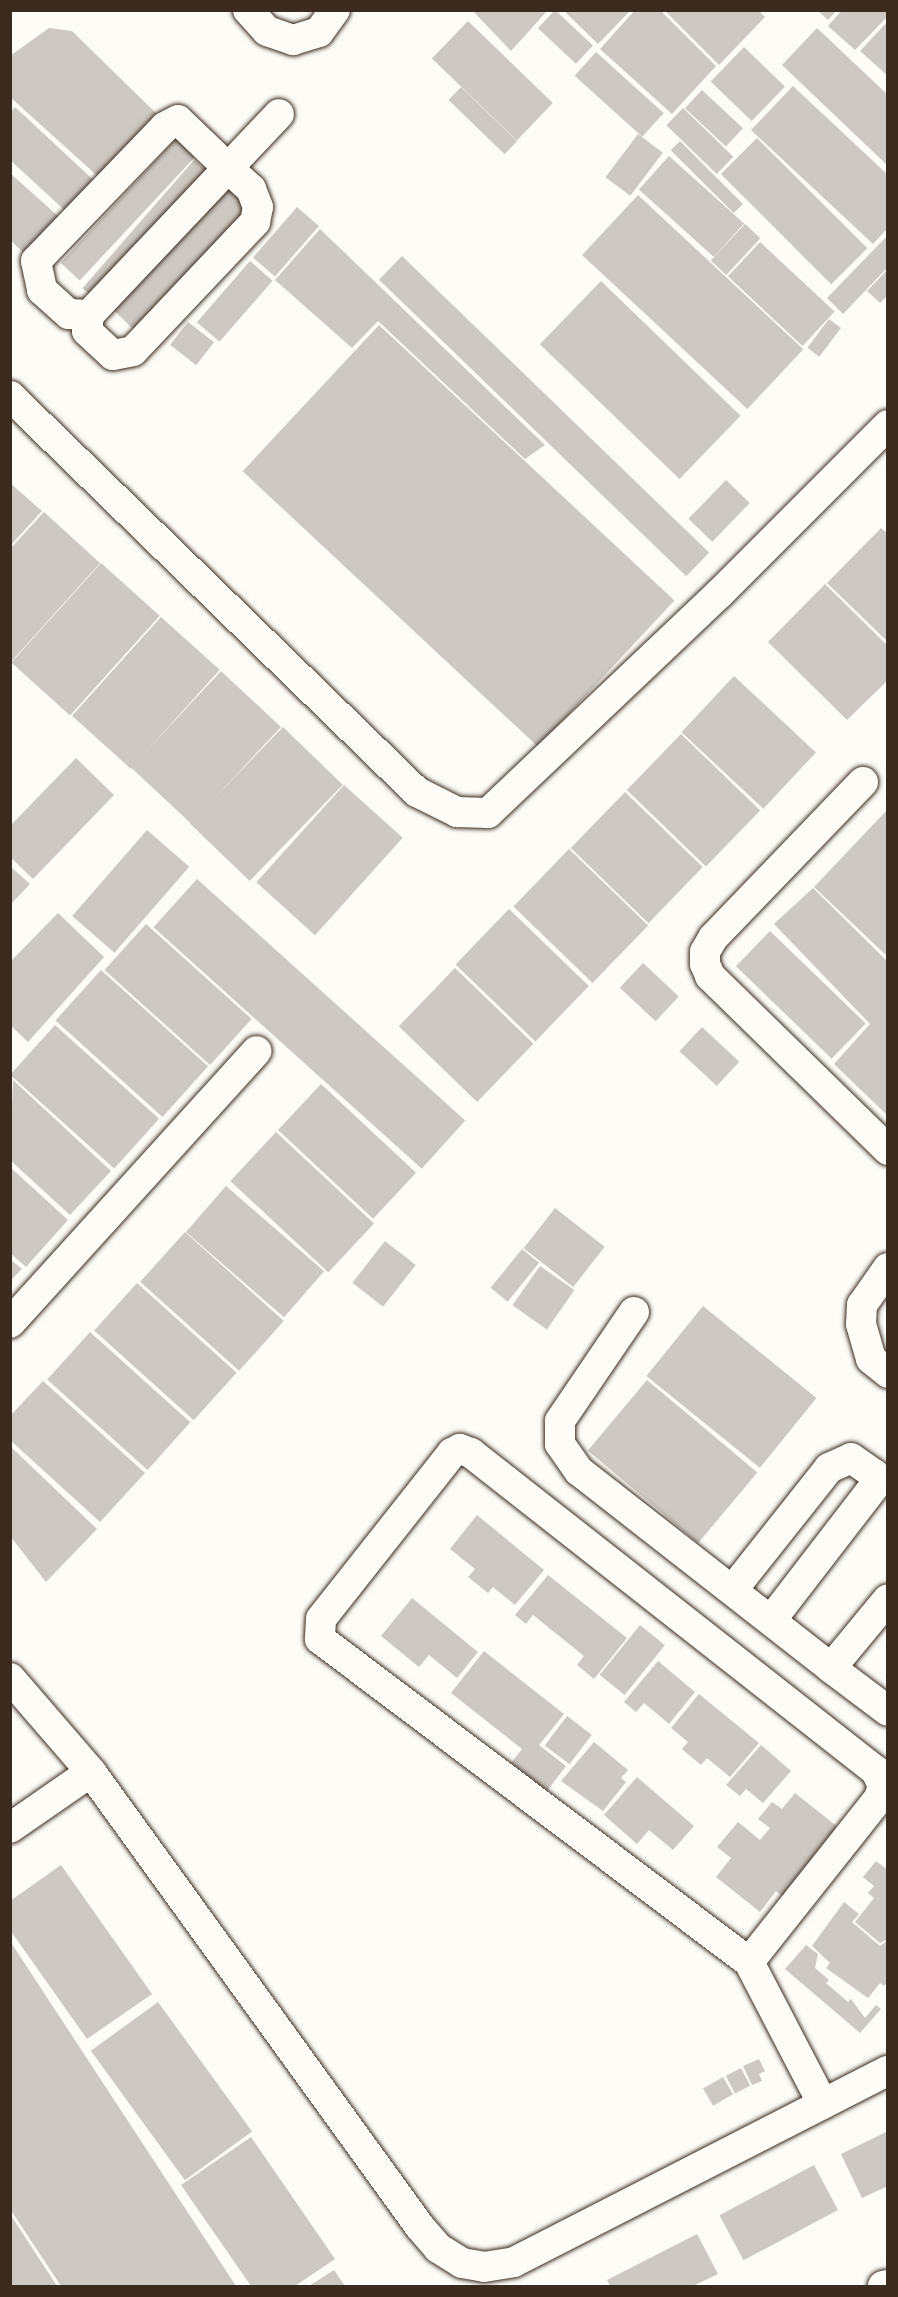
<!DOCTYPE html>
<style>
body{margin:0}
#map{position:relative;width:898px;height:2297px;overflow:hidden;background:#fdfcf7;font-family:Pangolin,sans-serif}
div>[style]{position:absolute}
.building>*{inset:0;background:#cdc8c2;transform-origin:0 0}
.roads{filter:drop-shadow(0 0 2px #3b2a1e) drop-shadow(0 0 2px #3b2a1e)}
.minor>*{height:30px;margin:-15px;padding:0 15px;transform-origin:15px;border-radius:15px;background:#fdfcf7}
span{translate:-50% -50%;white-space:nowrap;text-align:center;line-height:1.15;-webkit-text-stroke:6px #fdfcf7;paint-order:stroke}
.frame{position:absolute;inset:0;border:12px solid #3b2a1e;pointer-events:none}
</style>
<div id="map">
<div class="building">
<i style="clip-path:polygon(472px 10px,548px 10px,511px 51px)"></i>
<i style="left:555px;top:10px;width:52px;height:25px;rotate:43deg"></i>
<i style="clip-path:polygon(563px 10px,631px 10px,598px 44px)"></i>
<i style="clip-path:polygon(635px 10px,660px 10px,716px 66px,672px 114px,600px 49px)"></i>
<i style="clip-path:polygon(664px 10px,758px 10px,765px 17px,719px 65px)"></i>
<i style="clip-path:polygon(817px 10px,837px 10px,828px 20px)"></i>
<i style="clip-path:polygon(842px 10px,888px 10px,888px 16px,855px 50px,828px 26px)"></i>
<i style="left:468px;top:21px;width:118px;height:52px;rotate:44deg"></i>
<i style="clip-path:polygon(888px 21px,888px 76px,860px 51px)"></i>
<i style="clip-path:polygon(49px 28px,72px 31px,162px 119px,103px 181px,10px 97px,10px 56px)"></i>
<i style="clip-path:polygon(817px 28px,888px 95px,888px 166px,782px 65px)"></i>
<i style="left:744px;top:47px;width:57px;height:48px;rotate:44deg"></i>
<i style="left:596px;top:52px;width:91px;height:32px;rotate:42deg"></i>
<i style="clip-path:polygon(793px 86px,888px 175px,888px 228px,873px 244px,751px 130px)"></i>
<i style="left:461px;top:87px;width:78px;height:18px;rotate:44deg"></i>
<i style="left:702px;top:90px;width:56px;height:25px;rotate:43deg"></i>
<i style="clip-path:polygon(15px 107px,101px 187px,72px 217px,10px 160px,10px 112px)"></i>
<i style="left:683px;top:108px;width:70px;height:24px;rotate:44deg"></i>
<i style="left:638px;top:134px;width:31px;height:54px;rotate:37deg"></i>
<i style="left:178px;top:137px;width:26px;height:172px;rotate:43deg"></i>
<i style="left:757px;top:138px;width:156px;height:51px;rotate:45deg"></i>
<i style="left:680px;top:141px;width:89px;height:13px;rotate:45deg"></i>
<i style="left:669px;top:156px;width:101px;height:45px;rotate:42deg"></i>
<i style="left:194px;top:160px;width:21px;height:170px;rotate:41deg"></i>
<i style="clip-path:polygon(10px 173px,59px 217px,25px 254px,10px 240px)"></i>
<i style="left:228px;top:187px;width:30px;height:168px;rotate:44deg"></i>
<i style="left:638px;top:195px;width:226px;height:82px;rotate:43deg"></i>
<i style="left:297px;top:207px;width:29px;height:67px;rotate:41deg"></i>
<i style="left:745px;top:224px;width:21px;height:50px;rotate:43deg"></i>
<i style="clip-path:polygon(320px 229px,545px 445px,525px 459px,378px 321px,352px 348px,275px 280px)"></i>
<i style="clip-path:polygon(888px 235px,888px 267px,843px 314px,827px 298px)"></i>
<i style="left:760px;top:242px;width:102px;height:47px;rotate:43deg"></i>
<i style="left:402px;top:256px;width:427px;height:33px;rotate:44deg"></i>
<i style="left:250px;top:261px;width:30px;height:81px;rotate:41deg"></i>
<i style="clip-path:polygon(888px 269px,888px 295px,880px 303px,867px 291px)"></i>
<i style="left:601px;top:281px;width:194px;height:88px;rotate:44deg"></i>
<i style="left:829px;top:319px;width:15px;height:36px;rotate:37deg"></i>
<i style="left:188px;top:322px;width:33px;height:29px;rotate:38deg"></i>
<i style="left:379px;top:325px;width:404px;height:200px;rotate:43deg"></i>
<i style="left:726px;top:480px;width:33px;height:54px;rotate:44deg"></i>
<i style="clip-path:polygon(10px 483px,42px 511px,10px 546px)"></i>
<i style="clip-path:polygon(44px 512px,100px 563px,10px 663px,10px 549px)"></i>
<i style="clip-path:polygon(881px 528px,888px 534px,888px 642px,827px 583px)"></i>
<i style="left:101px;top:563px;width:79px;height:134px;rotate:42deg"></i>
<i style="clip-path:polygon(825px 584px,888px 646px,888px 680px,847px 720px,768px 642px)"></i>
<i style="left:161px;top:617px;width:79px;height:133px;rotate:42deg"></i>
<i style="left:221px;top:671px;width:82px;height:132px;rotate:43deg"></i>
<i style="left:734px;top:676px;width:112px;height:77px;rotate:43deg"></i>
<i style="left:283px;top:727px;width:83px;height:134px;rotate:44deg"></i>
<i style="left:681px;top:734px;width:110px;height:78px;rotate:44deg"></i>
<i style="clip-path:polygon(76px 758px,114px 795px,33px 879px,10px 857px,10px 826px)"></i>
<i style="left:344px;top:785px;width:79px;height:131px;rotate:42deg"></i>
<i style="left:625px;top:792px;width:108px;height:78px;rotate:44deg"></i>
<i style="clip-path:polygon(888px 809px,888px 957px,814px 887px)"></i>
<i style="left:147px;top:830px;width:56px;height:114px;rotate:41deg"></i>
<i style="left:569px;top:849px;width:110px;height:80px;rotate:44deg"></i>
<i style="clip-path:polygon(10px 866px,30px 884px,10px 905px)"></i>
<i style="left:197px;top:879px;width:361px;height:65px;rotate:42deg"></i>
<i style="clip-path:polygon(813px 888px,888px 962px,888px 1116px,834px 1064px,870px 1024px,774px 924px)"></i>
<i style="left:509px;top:909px;width:111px;height:77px;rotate:44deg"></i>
<i style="clip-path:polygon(58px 913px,104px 957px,28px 1042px,10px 1025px,10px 962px)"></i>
<i style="left:146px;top:924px;width:142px;height:62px;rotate:42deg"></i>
<i style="left:770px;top:931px;width:133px;height:49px;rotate:44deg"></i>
<i style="left:643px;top:963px;width:49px;height:34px;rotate:43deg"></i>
<i style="left:455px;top:968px;width:109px;height:81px;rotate:44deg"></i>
<i style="left:101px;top:970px;width:144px;height:68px;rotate:42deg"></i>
<i style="left:55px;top:1025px;width:140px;height:67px;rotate:42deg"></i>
<i style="left:702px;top:1027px;width:51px;height:33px;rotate:43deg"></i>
<i style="clip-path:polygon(13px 1080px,111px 1171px,70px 1215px,10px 1160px)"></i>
<i style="left:321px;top:1084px;width:130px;height:63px;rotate:43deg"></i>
<i style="left:276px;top:1132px;width:134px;height:67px;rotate:43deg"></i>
<i style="clip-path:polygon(10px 1167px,68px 1220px,26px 1267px,10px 1253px)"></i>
<i style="left:226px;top:1186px;width:130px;height:61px;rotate:41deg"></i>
<i style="left:555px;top:1208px;width:63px;height:51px;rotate:38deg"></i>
<i style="left:185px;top:1232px;width:133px;height:67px;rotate:42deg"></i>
<i style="left:385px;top:1241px;width:39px;height:53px;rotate:38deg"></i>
<i style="left:522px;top:1249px;width:22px;height:50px;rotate:39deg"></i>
<i style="clip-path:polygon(10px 1259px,22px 1269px,10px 1281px)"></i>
<i style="left:540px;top:1266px;width:42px;height:48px;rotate:35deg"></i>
<i style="left:137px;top:1283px;width:134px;height:64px;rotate:42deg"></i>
<i style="left:703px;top:1306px;width:146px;height:90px;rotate:39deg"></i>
<i style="left:90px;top:1332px;width:135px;height:64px;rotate:42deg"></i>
<i style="left:647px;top:1380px;width:144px;height:92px;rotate:40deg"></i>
<i style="clip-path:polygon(43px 1381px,145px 1473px,100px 1522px,10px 1440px,10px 1416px)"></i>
<i style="clip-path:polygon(10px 1446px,97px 1529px,46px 1582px,10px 1536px)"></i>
<i style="clip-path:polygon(477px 1515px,544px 1570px,515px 1605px,493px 1587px,488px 1593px,468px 1577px,475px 1569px,450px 1549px)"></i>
<i style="clip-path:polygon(548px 1575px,627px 1638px,594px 1679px,577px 1665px,584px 1656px,533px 1615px,526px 1624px,515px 1615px)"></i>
<i style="clip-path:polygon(412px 1598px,478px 1652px,457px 1678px,429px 1655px,419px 1667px,381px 1636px)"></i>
<i style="left:640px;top:1625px;width:32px;height:64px;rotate:39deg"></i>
<i style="clip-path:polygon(484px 1651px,564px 1714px,539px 1745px,566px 1766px,547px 1791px,511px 1763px,522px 1749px,451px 1693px)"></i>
<i style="clip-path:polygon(658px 1661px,695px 1692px,669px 1724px,644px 1703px,636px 1712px,624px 1702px)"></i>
<i style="clip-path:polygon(699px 1694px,759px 1743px,730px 1777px,707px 1758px,701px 1765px,682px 1749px,688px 1742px,671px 1728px)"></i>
<i style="left:567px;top:1716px;width:31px;height:37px;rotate:37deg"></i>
<i style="clip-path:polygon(594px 1742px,628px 1770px,621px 1778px,626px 1782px,603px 1811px,561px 1781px)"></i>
<i style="clip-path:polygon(761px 1745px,791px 1771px,763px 1803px,746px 1789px,740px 1796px,726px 1785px)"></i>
<i style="clip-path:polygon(637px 1777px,694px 1826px,673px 1850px,649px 1830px,637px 1844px,604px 1815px)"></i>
<i style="clip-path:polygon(795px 1793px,839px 1828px,785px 1898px,776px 1891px,760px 1912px,716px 1877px,731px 1858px,717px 1847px,738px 1822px,760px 1840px,770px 1828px,758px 1819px,772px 1802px,782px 1809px)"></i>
<i style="clip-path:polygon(876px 1861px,888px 1870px,888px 1939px,880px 1943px,855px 1922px,874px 1898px,868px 1893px,874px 1886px,863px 1877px)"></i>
<i style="clip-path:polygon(61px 1865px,152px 1994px,87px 2039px,10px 1930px,10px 1901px)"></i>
<i style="clip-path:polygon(844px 1902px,859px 1914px,852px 1922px,880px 1946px,888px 1940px,888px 1982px,884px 1986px,880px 1983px,868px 1998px,826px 1968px,830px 1963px,812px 1946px)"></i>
<i style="clip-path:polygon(10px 1941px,236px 2286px,61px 2286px,10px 2209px)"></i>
<i style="clip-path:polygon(806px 1945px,818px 1954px,815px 1968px,829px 1980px,826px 1983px,848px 2002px,851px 1999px,865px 2018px,876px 2005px,881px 2009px,860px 2033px,785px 1969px)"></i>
<i style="left:158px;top:2002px;width:160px;height:83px;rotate:54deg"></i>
<i style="clip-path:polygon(759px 2059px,765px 2071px,759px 2074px,762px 2081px,752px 2085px,743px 2066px)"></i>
<i style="left:741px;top:2068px;width:20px;height:17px;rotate:63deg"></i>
<i style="left:723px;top:2077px;width:20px;height:23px;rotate:60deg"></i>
<i style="clip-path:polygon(888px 2131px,888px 2186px,862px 2198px,841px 2154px)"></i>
<i style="clip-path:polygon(251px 2137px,335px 2259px,295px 2286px,251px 2286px,181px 2185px)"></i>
<i style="left:814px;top:2165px;width:51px;height:107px;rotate:62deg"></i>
<i style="clip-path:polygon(10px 2214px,57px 2286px,10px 2286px)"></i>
<i style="clip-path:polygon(697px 2234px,718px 2274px,693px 2286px,610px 2286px,607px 2280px)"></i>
<i style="clip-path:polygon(334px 2270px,345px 2286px,309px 2286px)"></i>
</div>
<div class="roads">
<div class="minor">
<i style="left:248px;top:10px;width:28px;rotate:48deg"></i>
<i style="left:267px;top:31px;width:28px;rotate:19deg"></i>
<i style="left:293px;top:40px;width:27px;rotate:-17deg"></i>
<i style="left:319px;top:32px;width:27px;rotate:-54deg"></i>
<i style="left:89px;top:315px;width:16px;rotate:97deg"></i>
<i style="left:87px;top:331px;width:35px;rotate:43deg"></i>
<i style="left:113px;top:355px;width:20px;rotate:-11deg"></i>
<i style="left:133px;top:351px;width:178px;rotate:-46.6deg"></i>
<i style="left:255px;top:222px;width:15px;rotate:-79deg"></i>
<i style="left:258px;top:207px;width:19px;rotate:-111deg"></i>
<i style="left:251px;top:189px;width:31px;rotate:-138deg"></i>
<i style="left:228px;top:168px;width:69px;rotate:-136.2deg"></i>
<i style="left:178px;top:120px;width:15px;rotate:152deg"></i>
<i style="left:165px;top:127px;width:186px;rotate:133.9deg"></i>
<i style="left:36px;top:261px;width:30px;rotate:78deg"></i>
<i style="left:42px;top:290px;width:36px;rotate:42deg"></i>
<i style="left:69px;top:314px;width:20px;rotate:3deg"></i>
<i style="left:89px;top:315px;width:202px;rotate:-46.6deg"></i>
<i style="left:228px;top:168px;width:74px;rotate:-46.6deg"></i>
<i style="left:10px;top:396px;width:568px;rotate:44.22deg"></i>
<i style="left:417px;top:792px;width:45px;rotate:26.6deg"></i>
<i style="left:457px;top:812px;width:31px;rotate:2deg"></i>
<i style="left:488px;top:813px;width:318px;rotate:-43.5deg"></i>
<i style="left:719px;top:594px;width:239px;rotate:-45deg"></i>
<i style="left:863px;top:782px;width:216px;rotate:133.9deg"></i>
<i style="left:713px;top:938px;width:16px;rotate:120deg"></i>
<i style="left:705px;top:952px;width:12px;rotate:90deg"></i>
<i style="left:705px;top:964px;width:13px;rotate:67deg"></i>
<i style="left:710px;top:976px;width:249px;rotate:44.3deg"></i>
<i style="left:888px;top:1268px;width:45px;rotate:125.1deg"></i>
<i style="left:862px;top:1305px;width:19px;rotate:93deg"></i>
<i style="left:861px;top:1324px;width:36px;rotate:74deg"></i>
<i style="left:871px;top:1359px;width:22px;rotate:39deg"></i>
<i style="left:634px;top:1312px;width:132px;rotate:124.2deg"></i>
<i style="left:560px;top:1421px;width:23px;rotate:90deg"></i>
<i style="left:560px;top:1444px;width:33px;rotate:55deg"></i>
<i style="left:579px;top:1471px;width:320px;rotate:38deg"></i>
<i style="left:831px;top:1668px;width:89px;rotate:-50.4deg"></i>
<i style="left:10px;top:1323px;width:367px;rotate:-47.8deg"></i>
<i style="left:734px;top:1588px;width:153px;rotate:-51.6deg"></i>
<i style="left:829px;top:1468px;width:24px;rotate:-24deg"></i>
<i style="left:851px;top:1458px;width:28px;rotate:35deg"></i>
<i style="left:874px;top:1474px;width:10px;rotate:79deg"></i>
<i style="left:876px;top:1484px;width:170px;rotate:127.6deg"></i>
<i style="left:831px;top:1668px;width:71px;rotate:37deg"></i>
<i style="left:10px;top:1678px;width:124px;rotate:49.2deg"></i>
<i style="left:91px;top:1772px;width:561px;rotate:54.13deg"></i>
<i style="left:420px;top:2227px;width:28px;rotate:49deg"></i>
<i style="left:438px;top:2248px;width:28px;rotate:32deg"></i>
<i style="left:462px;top:2263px;width:22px;rotate:10deg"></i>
<i style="left:484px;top:2267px;width:30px;rotate:-9deg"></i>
<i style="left:514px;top:2262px;width:420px;rotate:-27.1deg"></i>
<i style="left:10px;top:1828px;width:98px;rotate:-34.7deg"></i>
<i style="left:749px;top:1962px;width:209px;rotate:-51.6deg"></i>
<i style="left:879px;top:1798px;width:13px;rotate:-72deg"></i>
<i style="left:883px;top:1786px;width:17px;rotate:-115deg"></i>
<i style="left:876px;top:1771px;width:515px;rotate:-141.86deg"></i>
<i style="left:471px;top:1453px;width:12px;rotate:-160deg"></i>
<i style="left:460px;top:1449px;width:9px;rotate:153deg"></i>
<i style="left:452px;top:1453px;width:211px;rotate:128.3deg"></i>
<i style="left:321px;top:1619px;width:20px;rotate:93deg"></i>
<i style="left:320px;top:1639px;width:537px;rotate:36.98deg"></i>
<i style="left:749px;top:1962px;width:160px;rotate:62.5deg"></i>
<i style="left:883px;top:2286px;width:5px;rotate:-11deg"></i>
</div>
</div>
<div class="frame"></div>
</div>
